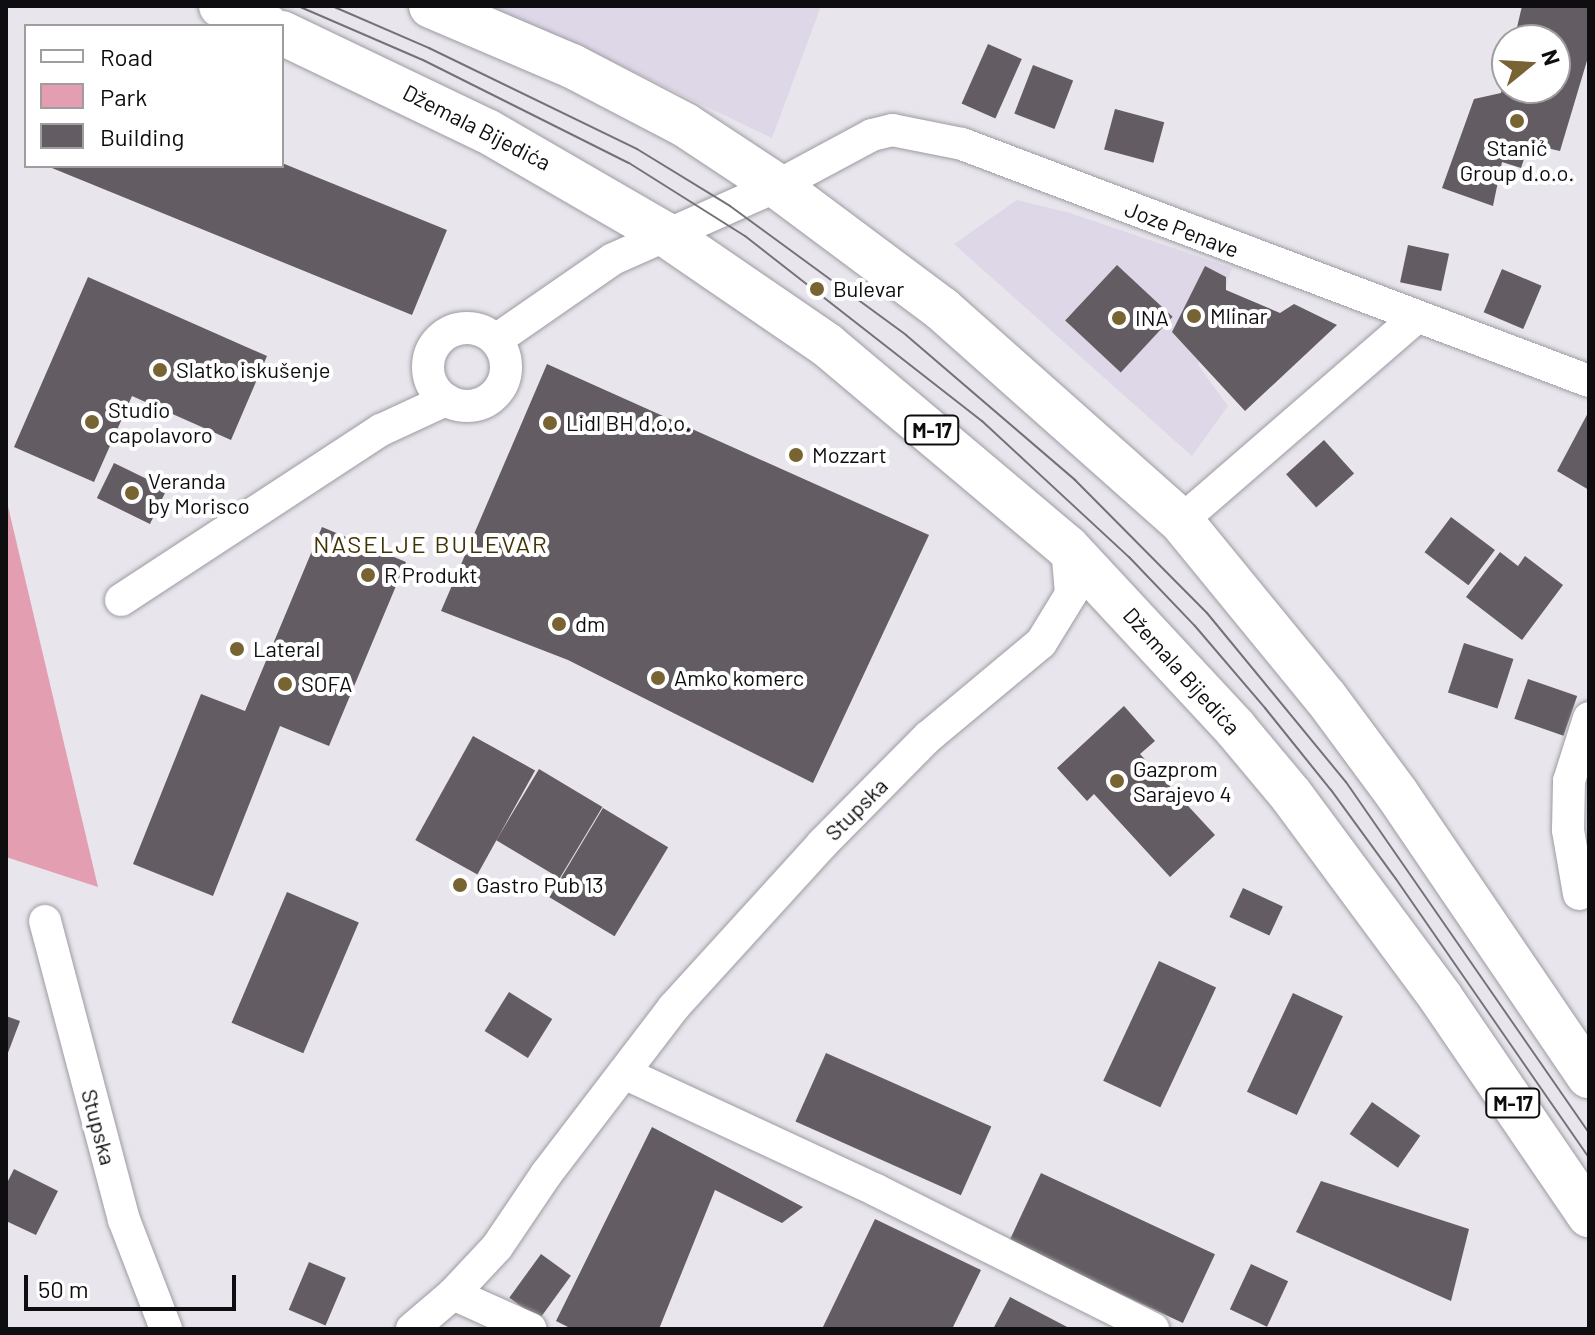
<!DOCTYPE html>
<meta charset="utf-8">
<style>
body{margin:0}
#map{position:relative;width:1595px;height:1335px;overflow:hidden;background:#e8e5ed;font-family:Barlow,sans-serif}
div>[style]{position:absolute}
.built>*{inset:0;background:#ddd7e7}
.green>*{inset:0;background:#e49eb2}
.building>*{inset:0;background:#635c62;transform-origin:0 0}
.roads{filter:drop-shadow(0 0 2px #9d9ba2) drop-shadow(0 0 2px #9d9ba2)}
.minor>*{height:32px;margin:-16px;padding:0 16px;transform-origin:16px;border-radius:16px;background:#fff}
.minor>.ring{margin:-16px;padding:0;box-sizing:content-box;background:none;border:32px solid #fff;border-radius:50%}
.primary>*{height:44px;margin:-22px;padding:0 22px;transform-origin:22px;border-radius:22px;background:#fff}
.tram>*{height:2px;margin:-1px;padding:0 1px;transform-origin:1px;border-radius:1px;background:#747277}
.dots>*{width:22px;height:22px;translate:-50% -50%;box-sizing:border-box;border:4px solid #fff;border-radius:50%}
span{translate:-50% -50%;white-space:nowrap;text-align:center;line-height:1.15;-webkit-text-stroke:8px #fff;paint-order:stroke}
.shield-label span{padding:2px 6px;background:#fff;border:2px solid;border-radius:6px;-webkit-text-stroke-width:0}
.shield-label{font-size:20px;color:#0e0d0f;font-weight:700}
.street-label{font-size:22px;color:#0e0d0f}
.poi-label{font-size:22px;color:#0e0d0f}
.left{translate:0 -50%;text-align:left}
.neighbourhood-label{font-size:24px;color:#413208;letter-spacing:2px}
.frame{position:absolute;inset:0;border:8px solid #0e0d0f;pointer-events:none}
.legend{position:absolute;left:24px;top:24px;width:260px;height:144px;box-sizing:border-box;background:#fff;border:2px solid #9f9e9f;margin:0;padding:10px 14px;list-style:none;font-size:24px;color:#0e0d0f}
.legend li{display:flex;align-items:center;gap:16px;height:40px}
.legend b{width:40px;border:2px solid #9f9e9f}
.north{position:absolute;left:1491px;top:24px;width:80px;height:80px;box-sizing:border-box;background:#fff;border:2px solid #9f9e9f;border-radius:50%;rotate:72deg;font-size:22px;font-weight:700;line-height:32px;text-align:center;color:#0e0d0f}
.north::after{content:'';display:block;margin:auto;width:28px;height:36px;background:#786432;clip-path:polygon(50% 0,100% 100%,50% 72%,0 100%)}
.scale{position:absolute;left:24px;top:1275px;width:212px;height:36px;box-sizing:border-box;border:4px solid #0e0d0f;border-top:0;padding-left:10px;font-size:24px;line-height:28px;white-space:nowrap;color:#0e0d0f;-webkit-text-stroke:6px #fff;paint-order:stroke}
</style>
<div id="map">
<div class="built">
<i style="clip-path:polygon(476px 6px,821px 6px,772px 138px,582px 47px)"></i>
<i style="clip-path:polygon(1017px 200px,1070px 213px,1232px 268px,1198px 365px,1228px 406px,1192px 456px,954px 244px)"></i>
</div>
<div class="green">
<i style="clip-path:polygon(6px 498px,98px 887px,6px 857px)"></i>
</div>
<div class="building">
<i style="clip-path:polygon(1522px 6px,1589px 6px,1589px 54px,1560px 151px,1529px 144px,1521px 168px,1502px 162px,1493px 206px,1442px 188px,1474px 99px,1501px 93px,1506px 72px,1507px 88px,1555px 88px,1555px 40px,1514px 40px)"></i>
<i style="left:988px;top:44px;width:37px;height:65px;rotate:24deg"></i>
<i style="left:1033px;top:65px;width:43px;height:52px;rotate:21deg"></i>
<i style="left:1115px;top:109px;width:51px;height:42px;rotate:15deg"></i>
<i style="clip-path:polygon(282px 163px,447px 230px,412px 315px,47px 166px,282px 166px)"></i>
<i style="left:1408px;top:245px;width:42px;height:38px;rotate:12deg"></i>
<i style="left:1117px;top:265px;width:76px;height:76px;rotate:43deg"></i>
<i style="clip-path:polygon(1205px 266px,1226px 277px,1226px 290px,1280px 313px,1294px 304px,1337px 325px,1245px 411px,1172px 332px)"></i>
<i style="left:1502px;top:269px;width:43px;height:47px;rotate:23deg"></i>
<i style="clip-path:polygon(88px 277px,267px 356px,231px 440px,132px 396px,94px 482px,14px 447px)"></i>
<i style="clip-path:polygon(547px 364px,929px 535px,813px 783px,568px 660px,441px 611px)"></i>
<i style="clip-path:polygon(1589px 411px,1589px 490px,1557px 471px)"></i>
<i style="left:1324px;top:440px;width:45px;height:51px;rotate:48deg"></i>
<i style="left:114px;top:463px;width:59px;height:39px;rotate:26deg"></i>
<i style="left:1451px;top:517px;width:55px;height:44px;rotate:37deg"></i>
<i style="clip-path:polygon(322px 527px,406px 562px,329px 746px,280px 726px,213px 896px,133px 864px,201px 694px,245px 711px)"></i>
<i style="clip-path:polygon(1500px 552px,1518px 566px,1525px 556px,1563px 585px,1522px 640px,1466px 597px)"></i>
<i style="left:1464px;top:643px;width:52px;height:52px;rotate:18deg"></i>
<i style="left:1528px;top:679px;width:52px;height:42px;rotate:19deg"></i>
<i style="clip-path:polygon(1124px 706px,1155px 741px,1140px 754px,1215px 835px,1170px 877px,1094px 794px,1087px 801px,1057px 768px)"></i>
<i style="left:473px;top:736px;width:71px;height:119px;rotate:29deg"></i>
<i style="left:539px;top:769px;width:74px;height:83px;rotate:31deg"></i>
<i style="left:603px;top:808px;width:76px;height:104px;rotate:31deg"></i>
<i style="left:1243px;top:888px;width:44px;height:32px;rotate:25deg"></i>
<i style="left:287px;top:892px;width:78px;height:142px;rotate:23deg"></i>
<i style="left:1159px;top:961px;width:63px;height:132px;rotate:25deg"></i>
<i style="left:509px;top:992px;width:51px;height:46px;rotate:32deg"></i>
<i style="left:1293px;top:993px;width:55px;height:109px;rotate:25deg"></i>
<i style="clip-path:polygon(6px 1016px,20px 1021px,6px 1058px)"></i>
<i style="left:826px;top:1053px;width:181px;height:75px;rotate:24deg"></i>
<i style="left:1372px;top:1102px;width:59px;height:39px;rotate:35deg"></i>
<i style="clip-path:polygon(652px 1127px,803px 1207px,782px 1223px,715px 1190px,659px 1329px,572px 1329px,556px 1321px)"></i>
<i style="clip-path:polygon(14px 1169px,58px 1191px,36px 1235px,6px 1221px,6px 1185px)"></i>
<i style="left:1041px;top:1173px;width:192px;height:76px;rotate:25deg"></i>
<i style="clip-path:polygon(1321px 1181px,1469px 1229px,1451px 1301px,1296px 1232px)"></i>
<i style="clip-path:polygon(875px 1219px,981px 1270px,952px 1329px,822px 1329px)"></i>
<i style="left:541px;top:1254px;width:37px;height:54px;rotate:36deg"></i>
<i style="left:309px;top:1262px;width:40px;height:52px;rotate:23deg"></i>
<i style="left:1251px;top:1264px;width:41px;height:50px;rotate:25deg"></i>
<i style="clip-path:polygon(1010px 1297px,1071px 1329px,993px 1329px)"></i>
</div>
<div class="roads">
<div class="minor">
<i class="ring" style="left:428px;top:328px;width:46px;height:46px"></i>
<i style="left:496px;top:340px;width:142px;rotate:-34.7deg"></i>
<i style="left:613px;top:259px;width:180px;rotate:-24deg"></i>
<i style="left:777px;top:186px;width:108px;rotate:-28.2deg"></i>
<i style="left:872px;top:135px;width:21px;rotate:-14deg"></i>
<i style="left:892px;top:130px;width:71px;rotate:11.3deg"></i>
<i style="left:962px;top:144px;width:670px;rotate:20.71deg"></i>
<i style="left:1181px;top:521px;width:310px;rotate:-40.9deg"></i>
<i style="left:121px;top:600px;width:311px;rotate:-33.2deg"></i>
<i style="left:381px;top:430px;width:72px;rotate:-24.8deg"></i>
<i style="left:1579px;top:894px;width:65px;rotate:-99.8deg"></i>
<i style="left:1568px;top:830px;width:49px;rotate:-88.8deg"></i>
<i style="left:1569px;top:781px;width:66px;rotate:-72.4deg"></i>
<i style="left:45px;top:921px;width:309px;rotate:75.2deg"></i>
<i style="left:124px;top:1220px;width:117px;rotate:68.9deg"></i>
<i style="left:624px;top:1073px;width:278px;rotate:24.9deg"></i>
<i style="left:876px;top:1190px;width:310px;rotate:26.6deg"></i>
<i style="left:453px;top:1294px;width:85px;rotate:24.2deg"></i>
<i style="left:412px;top:1329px;width:54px;rotate:-40.5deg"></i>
<i style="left:453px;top:1294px;width:64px;rotate:-46.9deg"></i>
<i style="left:497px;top:1247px;width:89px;rotate:-56deg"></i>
<i style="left:547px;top:1173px;width:208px;rotate:-52.6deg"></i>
<i style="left:673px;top:1008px;width:222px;rotate:-47.7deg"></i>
<i style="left:822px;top:844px;width:151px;rotate:-45.3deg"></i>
<i style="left:928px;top:737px;width:147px;rotate:-39.8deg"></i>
<i style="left:1041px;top:643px;width:57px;rotate:-58.5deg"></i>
<i style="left:1071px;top:594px;width:47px;rotate:-94.9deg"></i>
</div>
<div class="primary">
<i style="left:221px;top:6px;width:50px;rotate:23.5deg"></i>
<i style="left:431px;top:6px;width:153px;rotate:23.1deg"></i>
<i style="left:572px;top:66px;width:127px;rotate:27.6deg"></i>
<i style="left:685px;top:125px;width:110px;rotate:33.5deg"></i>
<i style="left:777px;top:186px;width:206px;rotate:36.7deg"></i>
<i style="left:942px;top:309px;width:319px;rotate:41.6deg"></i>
<i style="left:1181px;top:521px;width:229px;rotate:50.7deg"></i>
<i style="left:1326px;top:698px;width:119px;rotate:53.5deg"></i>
<i style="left:1397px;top:794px;width:341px;rotate:55.8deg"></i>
<i style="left:282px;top:33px;width:227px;rotate:25.6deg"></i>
<i style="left:487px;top:131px;width:206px;rotate:30.1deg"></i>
<i style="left:665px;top:234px;width:196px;rotate:34.4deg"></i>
<i style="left:827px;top:345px;width:314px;rotate:40.1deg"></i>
<i style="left:1067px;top:547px;width:247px;rotate:47.1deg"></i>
<i style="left:1235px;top:728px;width:87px;rotate:50.1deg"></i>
<i style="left:1291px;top:795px;width:252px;rotate:53.5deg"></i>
<i style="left:1441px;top:998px;width:263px;rotate:55.7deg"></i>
</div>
</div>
<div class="tram">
<i style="left:298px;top:6px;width:136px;rotate:23.4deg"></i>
<i style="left:423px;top:60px;width:230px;rotate:26.6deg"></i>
<i style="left:629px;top:163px;width:137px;rotate:32.2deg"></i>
<i style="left:745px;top:236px;width:301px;rotate:38deg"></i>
<i style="left:982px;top:421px;width:200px;rotate:42.8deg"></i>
<i style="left:1129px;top:557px;width:95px;rotate:46.3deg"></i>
<i style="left:1195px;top:626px;width:108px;rotate:49.5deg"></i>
<i style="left:1265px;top:708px;width:105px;rotate:51.2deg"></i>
<i style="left:1331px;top:790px;width:110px;rotate:53.9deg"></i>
<i style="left:1396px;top:879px;width:339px;rotate:55.3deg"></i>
<i style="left:332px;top:6px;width:106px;rotate:23.4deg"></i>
<i style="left:429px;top:48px;width:231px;rotate:25.9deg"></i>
<i style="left:637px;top:149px;width:109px;rotate:31.5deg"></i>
<i style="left:730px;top:206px;width:218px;rotate:36.2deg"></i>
<i style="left:906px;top:335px;width:223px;rotate:40.6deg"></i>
<i style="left:1075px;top:480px;width:187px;rotate:45.2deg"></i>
<i style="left:1207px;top:613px;width:219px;rotate:50.6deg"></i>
<i style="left:1346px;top:782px;width:427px;rotate:55.3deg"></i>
</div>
<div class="dots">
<i style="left:1517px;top:121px;background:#786432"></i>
<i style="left:817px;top:289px;background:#786432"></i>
<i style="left:1194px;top:316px;background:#786432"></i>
<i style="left:1119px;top:318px;background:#786432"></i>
<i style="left:160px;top:370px;background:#786432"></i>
<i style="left:92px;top:422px;background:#786432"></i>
<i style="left:550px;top:423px;background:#786432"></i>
<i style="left:796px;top:455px;background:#786432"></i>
<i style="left:132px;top:493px;background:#786432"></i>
<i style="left:368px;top:575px;background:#786432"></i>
<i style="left:559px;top:624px;background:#786432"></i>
<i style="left:237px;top:649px;background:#786432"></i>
<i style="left:658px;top:678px;background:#786432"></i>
<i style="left:285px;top:684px;background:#786432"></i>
<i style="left:1117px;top:781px;background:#786432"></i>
<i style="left:460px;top:885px;background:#786432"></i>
</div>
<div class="shield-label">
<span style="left:932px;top:430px">M-17</span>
<span style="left:1513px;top:1103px">M-17</span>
</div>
<div class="street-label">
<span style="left:477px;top:127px;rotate:27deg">Džemala Bijedića</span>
<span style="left:1182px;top:229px;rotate:21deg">Joze Penave</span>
<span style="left:1182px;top:671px;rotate:48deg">Džemala Bijedića</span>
<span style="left:856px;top:809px;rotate:-45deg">Stupska</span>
<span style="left:99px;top:1127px;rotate:75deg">Stupska</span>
</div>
<div class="poi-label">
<span style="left:1517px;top:160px">Stanić<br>Group d.o.o.</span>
<span class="left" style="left:833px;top:289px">Bulevar</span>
<span class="left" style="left:1210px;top:316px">Mlinar</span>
<span class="left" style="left:1135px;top:318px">INA</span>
<span class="left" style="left:176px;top:370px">Slatko iskušenje</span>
<span class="left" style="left:108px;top:422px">Studio<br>capolavoro</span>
<span class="left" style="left:566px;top:423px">Lidl BH d.o.o.</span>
<span class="left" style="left:812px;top:455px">Mozzart</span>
<span class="left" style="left:148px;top:493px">Veranda<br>by Morisco</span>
<span class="left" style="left:384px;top:575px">R Produkt</span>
<span class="left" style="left:575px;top:624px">dm</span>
<span class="left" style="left:253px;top:649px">Lateral</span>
<span class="left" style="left:674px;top:678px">Amko komerc</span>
<span class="left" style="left:301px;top:684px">SOFA</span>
<span class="left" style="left:1133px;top:781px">Gazprom<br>Sarajevo 4</span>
<span class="left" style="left:476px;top:885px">Gastro Pub 13</span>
</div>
<div class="neighbourhood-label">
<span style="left:431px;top:544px">NASELJE BULEVAR</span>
</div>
<div class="frame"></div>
<ul class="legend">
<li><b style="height:10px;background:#fff"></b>Road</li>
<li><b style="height:22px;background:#e49eb2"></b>Park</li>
<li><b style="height:22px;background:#635c62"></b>Building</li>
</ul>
<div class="north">N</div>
<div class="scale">50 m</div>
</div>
